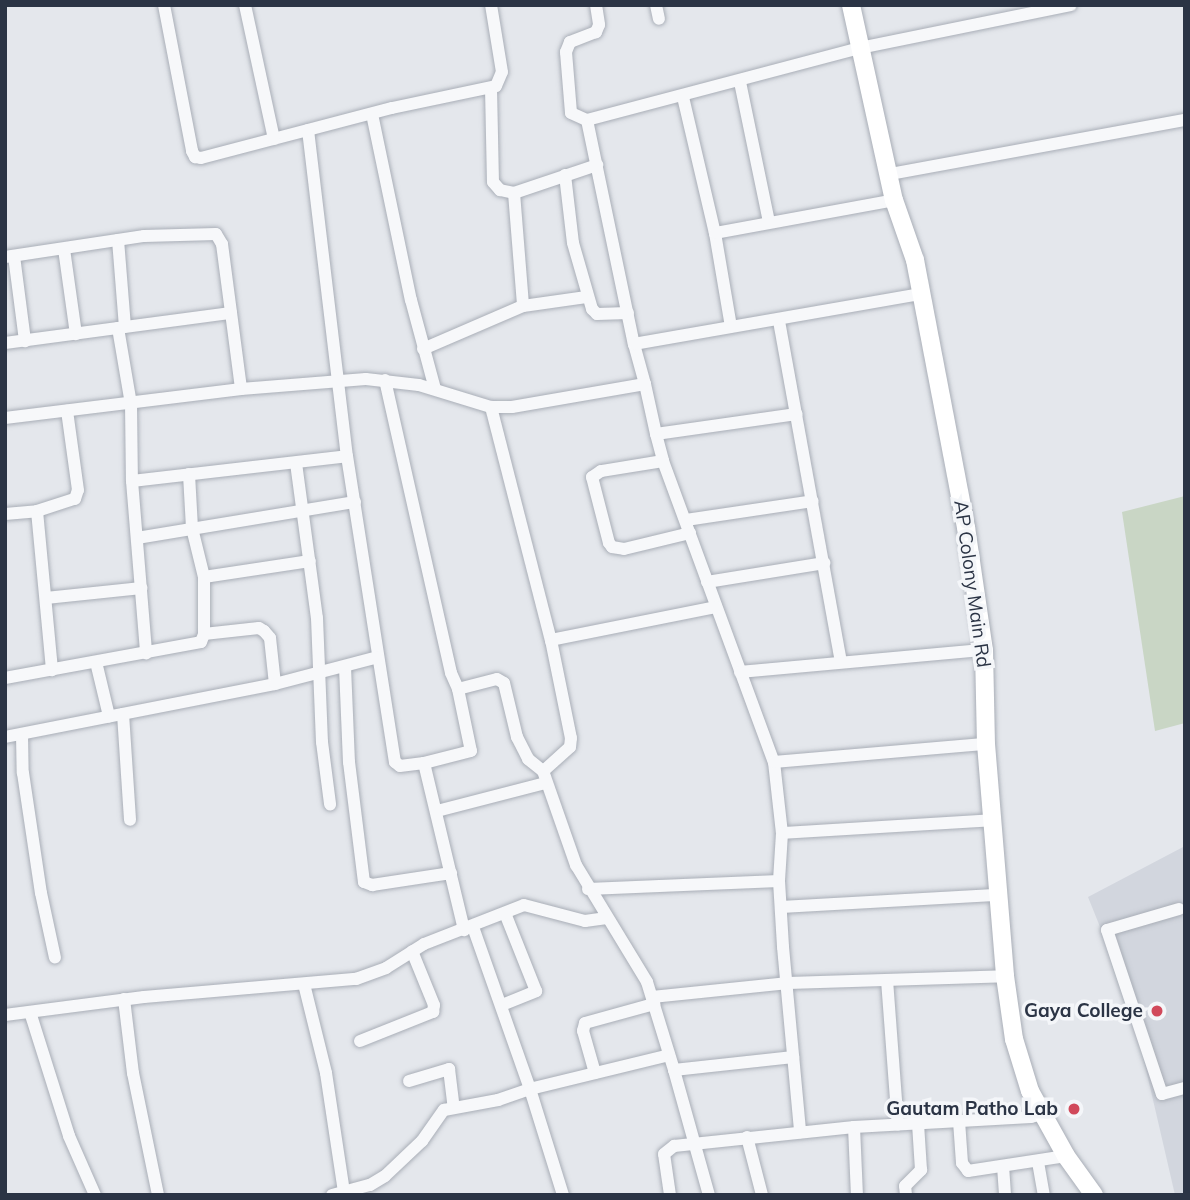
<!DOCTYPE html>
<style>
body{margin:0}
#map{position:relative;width:1190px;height:1200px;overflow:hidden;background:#e4e7ec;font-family:Mulish,sans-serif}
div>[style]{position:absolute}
.built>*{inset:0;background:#d2d6de}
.green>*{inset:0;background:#c9d6c5}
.roads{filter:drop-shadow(0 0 2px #a9aeb7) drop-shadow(0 0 2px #a9aeb7)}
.street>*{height:12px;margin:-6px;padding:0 6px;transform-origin:6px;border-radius:6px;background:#f7f8fa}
.secondary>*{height:18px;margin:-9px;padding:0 9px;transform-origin:9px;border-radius:9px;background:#fff}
.dots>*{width:19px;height:19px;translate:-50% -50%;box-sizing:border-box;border:4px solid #f4f6f9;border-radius:50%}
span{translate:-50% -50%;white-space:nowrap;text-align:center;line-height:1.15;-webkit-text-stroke:7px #f4f6f9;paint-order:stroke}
.street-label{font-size:19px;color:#2b3445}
.poi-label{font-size:19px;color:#2b3445;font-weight:700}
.right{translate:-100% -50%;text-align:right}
.frame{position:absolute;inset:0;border:7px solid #2b3445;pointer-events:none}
</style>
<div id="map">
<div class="built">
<i style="clip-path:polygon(1185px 846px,1185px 1195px,1175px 1195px,1141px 1048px,1119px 974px,1088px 897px)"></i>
</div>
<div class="green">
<i style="clip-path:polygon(1185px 496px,1185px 723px,1155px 731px,1122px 512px)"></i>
</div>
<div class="roads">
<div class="street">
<i style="left:164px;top:5px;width:149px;rotate:79.1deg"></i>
<i style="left:192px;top:151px;width:7px;rotate:63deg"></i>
<i style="left:195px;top:157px;width:6px;rotate:9deg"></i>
<i style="left:201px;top:158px;width:197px;rotate:-14.7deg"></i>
<i style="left:392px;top:108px;width:106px;rotate:-11.9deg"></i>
<i style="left:496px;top:86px;width:15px;rotate:-67deg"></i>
<i style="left:502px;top:72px;width:68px;rotate:-99.3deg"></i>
<i style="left:245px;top:5px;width:137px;rotate:77.8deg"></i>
<i style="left:596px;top:5px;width:20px;rotate:81deg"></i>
<i style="left:599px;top:25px;width:8px;rotate:113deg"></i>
<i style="left:596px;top:32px;width:28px;rotate:159deg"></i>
<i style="left:570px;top:42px;width:11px;rotate:112deg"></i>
<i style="left:566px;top:52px;width:61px;rotate:85.3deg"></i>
<i style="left:571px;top:113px;width:17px;rotate:24deg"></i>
<i style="left:587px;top:120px;width:282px;rotate:-14.8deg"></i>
<i style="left:860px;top:48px;width:215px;rotate:-11.5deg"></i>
<i style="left:656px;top:5px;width:14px;rotate:78deg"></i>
<i style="left:740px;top:82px;width:143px;rotate:78.3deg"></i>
<i style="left:491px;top:88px;width:94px;rotate:88.8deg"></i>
<i style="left:493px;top:182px;width:11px;rotate:49deg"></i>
<i style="left:500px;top:190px;width:14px;rotate:12deg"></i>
<i style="left:514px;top:193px;width:113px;rotate:85.4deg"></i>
<i style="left:683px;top:97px;width:140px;rotate:76.8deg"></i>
<i style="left:715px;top:233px;width:95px;rotate:80.3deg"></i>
<i style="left:372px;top:114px;width:190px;rotate:78.2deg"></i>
<i style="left:411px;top:300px;width:92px;rotate:74.9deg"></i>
<i style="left:587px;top:120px;width:229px;rotate:78.2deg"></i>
<i style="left:308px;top:130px;width:328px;rotate:83.2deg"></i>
<i style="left:347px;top:456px;width:310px;rotate:81.1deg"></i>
<i style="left:395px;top:762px;width:6px;rotate:39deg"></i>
<i style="left:400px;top:766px;width:24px;rotate:-7deg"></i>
<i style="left:890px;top:174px;width:300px;rotate:-10.4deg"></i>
<i style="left:565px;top:175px;width:68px;rotate:83.3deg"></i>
<i style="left:573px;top:243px;width:69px;rotate:73.9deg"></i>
<i style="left:592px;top:309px;width:7px;rotate:45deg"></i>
<i style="left:597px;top:314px;width:31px;rotate:-2deg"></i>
<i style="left:514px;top:193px;width:88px;rotate:-18.6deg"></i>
<i style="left:715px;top:233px;width:182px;rotate:-10.4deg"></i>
<i style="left:118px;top:240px;width:87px;rotate:85.4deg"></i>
<i style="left:64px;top:249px;width:86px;rotate:82deg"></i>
<i style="left:14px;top:256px;width:86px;rotate:82.6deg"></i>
<i style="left:5px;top:257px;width:141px;rotate:-8.6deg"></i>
<i style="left:144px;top:236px;width:72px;rotate:-1.6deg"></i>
<i style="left:216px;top:234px;width:12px;rotate:59deg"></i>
<i style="left:222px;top:244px;width:146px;rotate:82.5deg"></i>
<i style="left:779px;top:321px;width:346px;rotate:79.7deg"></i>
<i style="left:118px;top:328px;width:77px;rotate:80.3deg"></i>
<i style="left:131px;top:404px;width:77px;rotate:89.3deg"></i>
<i style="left:132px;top:481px;width:173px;rotate:85.3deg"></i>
<i style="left:5px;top:343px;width:228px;rotate:-7.6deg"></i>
<i style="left:423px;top:349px;width:109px;rotate:-23.3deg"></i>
<i style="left:523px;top:306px;width:64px;rotate:-8.1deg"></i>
<i style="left:385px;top:380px;width:300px;rotate:77.3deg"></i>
<i style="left:451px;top:673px;width:17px;rotate:66deg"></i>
<i style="left:458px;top:689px;width:40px;rotate:-14.4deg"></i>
<i style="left:497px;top:679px;width:8px;rotate:30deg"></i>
<i style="left:504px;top:683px;width:56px;rotate:76.5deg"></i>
<i style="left:517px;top:737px;width:25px;rotate:63deg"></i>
<i style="left:528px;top:759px;width:19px;rotate:39deg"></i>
<i style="left:543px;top:771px;width:100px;rotate:70.7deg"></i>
<i style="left:576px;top:865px;width:137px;rotate:58.7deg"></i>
<i style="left:647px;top:982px;width:92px;rotate:72.9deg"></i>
<i style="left:674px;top:1070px;width:120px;rotate:-6.2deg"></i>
<i style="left:645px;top:384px;width:51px;rotate:77.6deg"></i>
<i style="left:656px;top:434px;width:142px;rotate:-8.1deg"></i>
<i style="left:491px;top:407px;width:241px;rotate:75.6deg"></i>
<i style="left:551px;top:640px;width:100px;rotate:78.5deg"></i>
<i style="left:571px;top:738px;width:9px;rotate:96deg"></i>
<i style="left:570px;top:747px;width:36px;rotate:138deg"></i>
<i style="left:5px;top:418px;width:238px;rotate:-7deg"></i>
<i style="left:241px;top:389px;width:125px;rotate:-4.6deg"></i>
<i style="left:366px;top:379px;width:53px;rotate:6.5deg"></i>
<i style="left:419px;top:385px;width:75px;rotate:17deg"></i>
<i style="left:491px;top:407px;width:21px"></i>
<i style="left:512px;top:407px;width:135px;rotate:-9.8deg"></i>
<i style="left:645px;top:384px;width:41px;rotate:-105.4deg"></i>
<i style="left:634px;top:344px;width:291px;rotate:-9.9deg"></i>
<i style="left:656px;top:434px;width:28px;rotate:75deg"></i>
<i style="left:663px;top:461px;width:321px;rotate:69.8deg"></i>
<i style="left:774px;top:762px;width:71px;rotate:83.6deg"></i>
<i style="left:782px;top:833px;width:48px;rotate:93.6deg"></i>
<i style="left:779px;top:881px;width:66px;rotate:86.5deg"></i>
<i style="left:783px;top:947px;width:186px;rotate:84.7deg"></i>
<i style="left:663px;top:461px;width:63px;rotate:170.8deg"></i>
<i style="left:601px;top:471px;width:11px;rotate:146deg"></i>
<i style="left:592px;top:477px;width:68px;rotate:75.6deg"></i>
<i style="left:609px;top:543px;width:5px;rotate:53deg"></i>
<i style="left:612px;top:547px;width:12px;rotate:9deg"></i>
<i style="left:624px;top:549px;width:68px;rotate:-13.6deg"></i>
<i style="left:296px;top:463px;width:156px;rotate:82.3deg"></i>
<i style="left:317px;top:618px;width:124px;rotate:87.7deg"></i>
<i style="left:322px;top:742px;width:63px;rotate:82.6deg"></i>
<i style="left:132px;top:481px;width:216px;rotate:-6.6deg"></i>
<i style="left:37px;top:511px;width:160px;rotate:84.6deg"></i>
<i style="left:5px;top:514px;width:32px;rotate:-5deg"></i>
<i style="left:37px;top:511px;width:40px;rotate:-18deg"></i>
<i style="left:75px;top:499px;width:9px;rotate:-72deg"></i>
<i style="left:78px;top:490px;width:80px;rotate:-97.9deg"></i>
<i style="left:686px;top:520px;width:128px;rotate:-8.5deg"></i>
<i style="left:137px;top:538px;width:221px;rotate:-9.4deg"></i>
<i style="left:204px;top:577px;width:107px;rotate:-8.6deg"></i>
<i style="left:707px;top:582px;width:119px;rotate:-9.2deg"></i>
<i style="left:46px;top:598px;width:96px;rotate:-6deg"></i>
<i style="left:204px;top:634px;width:55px;rotate:-6.2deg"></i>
<i style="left:259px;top:628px;width:6px;rotate:31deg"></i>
<i style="left:264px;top:631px;width:9px;rotate:49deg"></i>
<i style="left:270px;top:638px;width:46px;rotate:83.8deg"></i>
<i style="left:551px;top:640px;width:168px;rotate:-11.3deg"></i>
<i style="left:96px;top:662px;width:56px;rotate:76.5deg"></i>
<i style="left:345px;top:667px;width:95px;rotate:87.6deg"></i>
<i style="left:349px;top:762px;width:121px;rotate:82.9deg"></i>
<i style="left:364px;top:882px;width:9px;rotate:21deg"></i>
<i style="left:372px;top:885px;width:80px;rotate:-8.6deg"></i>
<i style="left:740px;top:672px;width:245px;rotate:-5.2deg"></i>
<i style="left:5px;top:678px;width:199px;rotate:-10.4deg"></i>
<i style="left:201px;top:642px;width:9px;rotate:-69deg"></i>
<i style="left:204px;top:634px;width:57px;rotate:-90deg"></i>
<i style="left:204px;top:577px;width:50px;rotate:-103.8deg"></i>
<i style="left:192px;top:528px;width:54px;rotate:-93.2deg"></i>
<i style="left:458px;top:689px;width:63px;rotate:78.2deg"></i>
<i style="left:471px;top:751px;width:49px;rotate:165.7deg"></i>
<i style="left:424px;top:763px;width:172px;rotate:76.5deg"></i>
<i style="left:123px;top:714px;width:106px;rotate:86.2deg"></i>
<i style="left:22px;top:734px;width:39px;rotate:89deg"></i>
<i style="left:23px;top:773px;width:121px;rotate:81.5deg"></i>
<i style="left:41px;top:893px;width:66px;rotate:77.8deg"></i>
<i style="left:5px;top:737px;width:275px;rotate:-11.1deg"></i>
<i style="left:275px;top:684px;width:106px;rotate:-14.7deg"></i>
<i style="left:774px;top:762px;width:213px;rotate:-4.9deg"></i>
<i style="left:437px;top:811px;width:112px;rotate:-14.5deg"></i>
<i style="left:782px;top:833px;width:212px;rotate:-3.5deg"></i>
<i style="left:588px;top:889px;width:191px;rotate:-2.4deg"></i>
<i style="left:781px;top:907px;width:218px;rotate:-3.2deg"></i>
<i style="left:1179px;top:909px;width:75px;rotate:163.7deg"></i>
<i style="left:1107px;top:930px;width:173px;rotate:71.5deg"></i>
<i style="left:1162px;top:1094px;width:24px;rotate:-15deg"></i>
<i style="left:473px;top:927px;width:172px;rotate:70.6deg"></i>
<i style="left:530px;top:1089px;width:111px;rotate:72.7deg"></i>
<i style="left:887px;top:980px;width:145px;rotate:85.7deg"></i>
<i style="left:304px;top:984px;width:92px;rotate:76.1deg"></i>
<i style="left:326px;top:1073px;width:120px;rotate:81.4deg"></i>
<i style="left:652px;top:997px;width:137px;rotate:-5.9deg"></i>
<i style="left:788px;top:983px;width:217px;rotate:-1.8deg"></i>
<i style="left:124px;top:999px;width:75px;rotate:83.1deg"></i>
<i style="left:133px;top:1073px;width:125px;rotate:78.4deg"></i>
<i style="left:502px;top:1005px;width:37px;rotate:-22deg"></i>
<i style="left:536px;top:991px;width:84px;rotate:-111.7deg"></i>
<i style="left:30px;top:1012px;width:130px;rotate:72.5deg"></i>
<i style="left:69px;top:1136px;width:64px;rotate:66.2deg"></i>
<i style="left:5px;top:1015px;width:140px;rotate:-7.4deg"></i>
<i style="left:144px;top:997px;width:213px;rotate:-4.9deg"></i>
<i style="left:356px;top:979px;width:32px;rotate:-20deg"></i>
<i style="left:386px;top:968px;width:45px;rotate:-32.3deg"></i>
<i style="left:424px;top:944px;width:107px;rotate:-21.3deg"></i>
<i style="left:524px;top:905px;width:63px;rotate:14.7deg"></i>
<i style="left:585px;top:921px;width:22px;rotate:-8deg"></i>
<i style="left:360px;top:1041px;width:79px;rotate:-21.7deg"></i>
<i style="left:433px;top:1012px;width:7px;rotate:-82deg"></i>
<i style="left:434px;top:1005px;width:58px;rotate:-112.2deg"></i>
<i style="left:674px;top:1070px;width:130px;rotate:74.4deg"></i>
<i style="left:595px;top:1073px;width:44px;rotate:-105.9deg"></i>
<i style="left:583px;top:1031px;width:8px;rotate:-76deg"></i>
<i style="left:585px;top:1023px;width:72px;rotate:-15.4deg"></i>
<i style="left:409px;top:1081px;width:42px;rotate:-16.7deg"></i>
<i style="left:449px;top:1069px;width:38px;rotate:83deg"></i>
<i style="left:959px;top:1121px;width:42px;rotate:85.9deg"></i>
<i style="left:962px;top:1163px;width:10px;rotate:53deg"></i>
<i style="left:968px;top:1171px;width:99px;rotate:-8.7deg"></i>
<i style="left:854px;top:1127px;width:68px;rotate:87.5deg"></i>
<i style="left:747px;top:1137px;width:60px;rotate:75.5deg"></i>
<i style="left:1038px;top:1162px;width:34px;rotate:80deg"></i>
<i style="left:1003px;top:1166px;width:29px;rotate:86deg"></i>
<i style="left:332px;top:1195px;width:39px;rotate:-15deg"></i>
<i style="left:370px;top:1185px;width:17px;rotate:-31deg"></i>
<i style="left:385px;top:1176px;width:51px;rotate:-43.4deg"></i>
<i style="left:422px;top:1141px;width:38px;rotate:-55deg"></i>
<i style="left:444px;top:1110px;width:55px;rotate:-10.5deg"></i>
<i style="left:498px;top:1100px;width:34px;rotate:-19deg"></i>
<i style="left:530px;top:1089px;width:143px;rotate:-13.7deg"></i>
<i style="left:670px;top:1195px;width:41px;rotate:-98.3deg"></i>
<i style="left:664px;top:1154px;width:13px;rotate:-39deg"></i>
<i style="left:674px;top:1146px;width:181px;rotate:-6deg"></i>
<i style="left:854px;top:1127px;width:177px;rotate:-3.2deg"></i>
<i style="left:1031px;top:1117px;width:11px;rotate:-15deg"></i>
<i style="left:906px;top:1195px;width:9px;rotate:-96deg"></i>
<i style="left:905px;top:1186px;width:23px;rotate:-45deg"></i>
<i style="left:921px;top:1170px;width:47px;rotate:-93.7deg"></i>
</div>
<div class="secondary">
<i style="left:851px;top:5px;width:200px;rotate:77.6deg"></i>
<i style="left:894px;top:200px;width:64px;rotate:70.7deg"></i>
<i style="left:915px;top:260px;width:272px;rotate:79.2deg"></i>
<i style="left:966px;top:527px;width:124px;rotate:81.7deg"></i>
<i style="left:984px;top:650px;width:94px;rotate:88.8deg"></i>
<i style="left:986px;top:744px;width:233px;rotate:85.3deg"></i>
<i style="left:1005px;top:976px;width:64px;rotate:81.9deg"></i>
<i style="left:1014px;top:1039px;width:54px;rotate:72.9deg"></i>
<i style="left:1030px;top:1091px;width:74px;rotate:61deg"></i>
<i style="left:1066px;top:1156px;width:48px;rotate:54.3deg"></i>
</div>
</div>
<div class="dots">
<i style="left:1157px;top:1011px;background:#d1495b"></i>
<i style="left:1074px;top:1109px;background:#d1495b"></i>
</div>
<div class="street-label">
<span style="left:972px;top:584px;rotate:82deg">AP Colony Main Rd</span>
</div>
<div class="poi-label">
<span class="right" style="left:1143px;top:1011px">Gaya College</span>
<span class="right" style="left:1058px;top:1109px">Gautam Patho Lab</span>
</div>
<div class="frame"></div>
</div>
